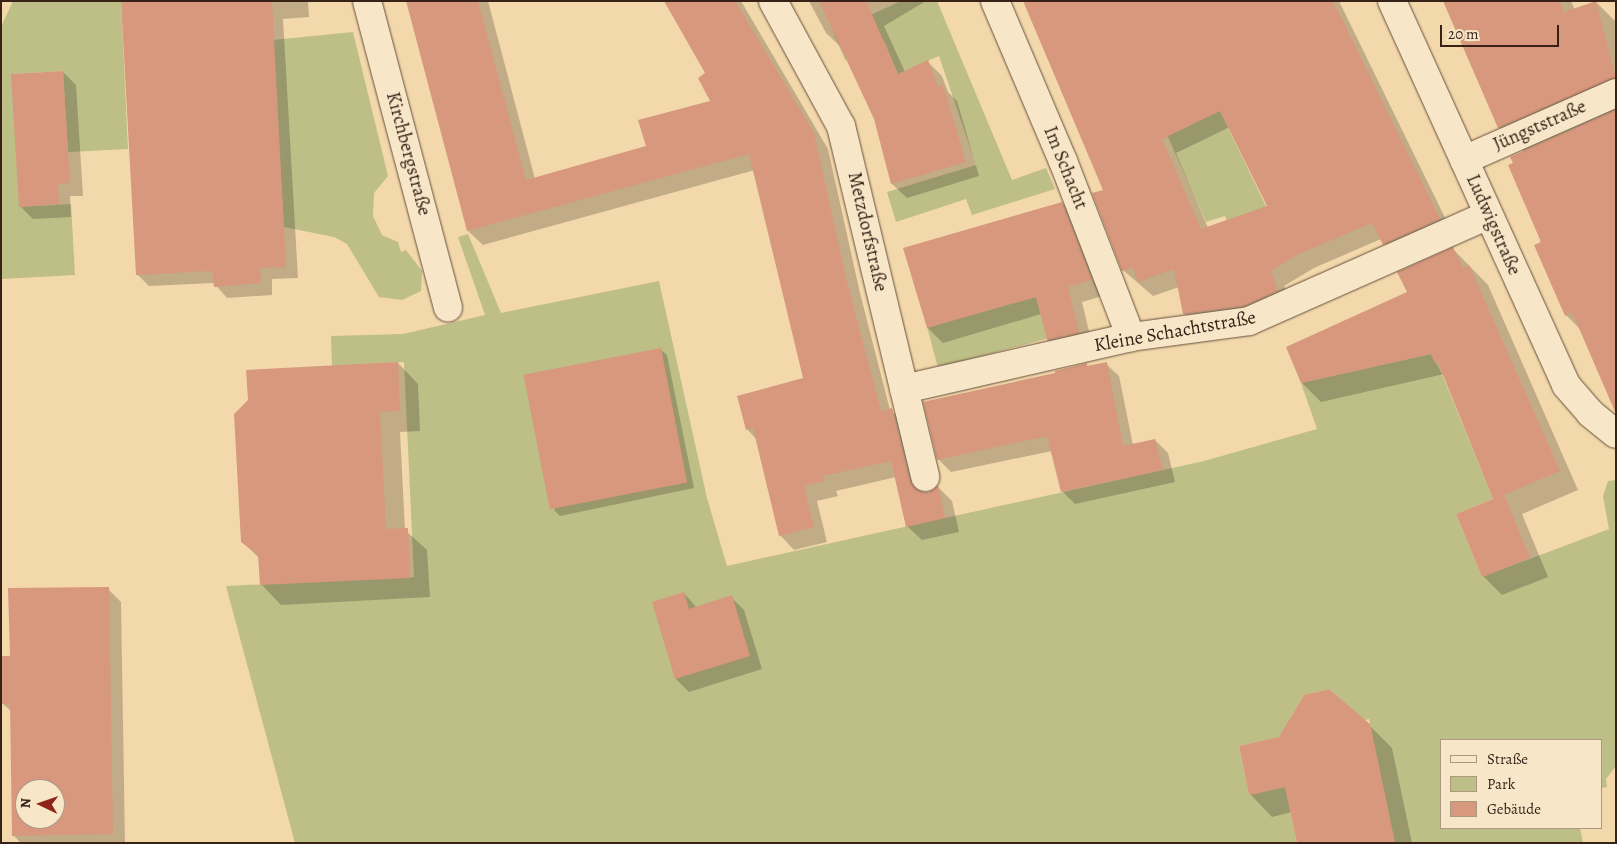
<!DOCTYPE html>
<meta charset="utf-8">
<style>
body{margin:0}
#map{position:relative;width:1617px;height:844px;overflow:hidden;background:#f3d8ab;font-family:Alegreya,serif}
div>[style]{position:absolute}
.green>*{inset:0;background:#bebe87;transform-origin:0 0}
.shadow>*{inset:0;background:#0003}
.building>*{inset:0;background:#d7987d;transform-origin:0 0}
.roads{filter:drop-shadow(0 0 1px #67503d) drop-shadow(0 0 1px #67503d)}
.minor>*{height:28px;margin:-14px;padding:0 14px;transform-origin:14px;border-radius:14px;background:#f7e6c8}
span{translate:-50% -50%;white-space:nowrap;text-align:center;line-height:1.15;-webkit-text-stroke:5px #f7e6c8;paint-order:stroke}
.street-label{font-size:19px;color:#382218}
.frame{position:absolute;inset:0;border:2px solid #382218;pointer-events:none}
.legend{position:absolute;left:1440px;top:739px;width:162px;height:90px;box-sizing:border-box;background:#f7e6c8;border:1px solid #ab9882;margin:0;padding:6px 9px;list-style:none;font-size:15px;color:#382218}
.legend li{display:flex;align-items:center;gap:10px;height:25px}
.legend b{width:25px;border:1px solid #ab9882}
.north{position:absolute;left:15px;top:779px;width:50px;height:50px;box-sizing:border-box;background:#f7e6c8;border:1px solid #ab9882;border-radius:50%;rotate:273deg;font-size:14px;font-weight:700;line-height:20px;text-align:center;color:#382218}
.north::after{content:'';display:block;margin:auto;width:18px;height:22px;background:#8f2418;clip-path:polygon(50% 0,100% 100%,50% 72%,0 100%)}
.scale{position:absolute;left:1440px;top:25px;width:119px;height:22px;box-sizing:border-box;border:2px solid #382218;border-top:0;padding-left:6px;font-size:15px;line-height:18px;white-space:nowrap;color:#382218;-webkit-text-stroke:4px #f7e6c8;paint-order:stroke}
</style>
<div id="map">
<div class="green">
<i style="clip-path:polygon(13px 1px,121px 1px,128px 149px,68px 152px,63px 71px,12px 74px,20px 207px,71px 204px,75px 275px,1px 279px,1px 27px)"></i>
<i style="clip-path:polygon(901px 1px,937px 1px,1012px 180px,1046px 168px,1055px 189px,972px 215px,966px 199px,896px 222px,887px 192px,976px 165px,939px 56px,898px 74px,884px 41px,845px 60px,833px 32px)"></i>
<i style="clip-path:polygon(1107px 1px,1220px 111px,1276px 227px,1235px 243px,1225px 216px,1206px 222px)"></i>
<i style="clip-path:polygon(353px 32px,388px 176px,374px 193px,373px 216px,382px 235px,398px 242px,401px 252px,406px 250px,422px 271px,421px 291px,402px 300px,379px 297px,347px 244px,334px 237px,284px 227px,273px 40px)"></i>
<i style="clip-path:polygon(468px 234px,501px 313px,659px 281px,707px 498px,727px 566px,1204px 461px,1317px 429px,1301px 383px,1431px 354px,1442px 374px,1493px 499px,1456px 514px,1482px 577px,1609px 529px,1603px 496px,1608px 481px,1616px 480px,1616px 766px,1606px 779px,1607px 787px,1601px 788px,1601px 740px,1441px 740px,1441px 828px,1580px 828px,1583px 843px,1395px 843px,1369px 719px,1353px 723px,1329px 689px,1304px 695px,1291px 717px,1293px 734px,1239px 746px,1249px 795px,1285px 787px,1297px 843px,295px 843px,226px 586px,414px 577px,404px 362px,332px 366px,331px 336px,403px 334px,485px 315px,458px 237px)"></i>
<i style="left:1036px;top:297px;width:43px;height:113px;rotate:75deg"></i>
</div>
<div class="shadow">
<i style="clip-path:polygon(122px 1px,308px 1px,309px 17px,283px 19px,298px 278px,272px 279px,272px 295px,227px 298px,214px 283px,149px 286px,137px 274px)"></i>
<i style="clip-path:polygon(407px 1px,488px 1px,535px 179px,648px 147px,712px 102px,707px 74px,666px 1px,741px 1px,828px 149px,860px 293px,890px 410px,907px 424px,923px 493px,930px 493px,938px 487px,952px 501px,959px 532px,922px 540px,907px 526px,896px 477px,836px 491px,838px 496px,817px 501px,827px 542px,794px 550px,780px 535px,757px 440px,747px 429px,805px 379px,755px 170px,483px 245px,468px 231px)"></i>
<i style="clip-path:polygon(809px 1px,926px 1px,884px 26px,905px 72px,928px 62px,942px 76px,948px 92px,957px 101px,979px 176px,907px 198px,892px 184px,875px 119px,841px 47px,826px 33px)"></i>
<i style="clip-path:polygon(evenodd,1025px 1px,1339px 1px,1453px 234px,1398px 258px,1381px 239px,1314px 268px,1284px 286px,1292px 305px,1198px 328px,1184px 314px,1179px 287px,1153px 296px,1123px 270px,1105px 191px,1025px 1px,1230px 127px,1269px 207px,1208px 228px,1176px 153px,1230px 127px)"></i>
<i style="clip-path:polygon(1444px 1px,1571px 1px,1575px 10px,1596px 2px,1616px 22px,1616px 397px,1582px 331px,1566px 315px,1514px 164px,1524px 152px,1499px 127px)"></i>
<i style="clip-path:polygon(63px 72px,76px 85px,83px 196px,70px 196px,71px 217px,33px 219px,20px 206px)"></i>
<i style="clip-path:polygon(1062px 203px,1077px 218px,1106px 295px,1082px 302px,1093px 348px,1063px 354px,1048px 340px,1041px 314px,943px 343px,928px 328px,905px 249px)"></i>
<i style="clip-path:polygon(1453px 249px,1488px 285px,1578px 490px,1522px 514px,1548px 577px,1502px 595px,1483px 576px,1495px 499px,1444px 374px,1321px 402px,1302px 383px,1409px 293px)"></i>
<i style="clip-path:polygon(660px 349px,667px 355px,694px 488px,560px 516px,554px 510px)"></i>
<i style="clip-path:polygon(398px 363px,418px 384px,420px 431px,400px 432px,405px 530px,427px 550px,430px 597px,281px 605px,261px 584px,260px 559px,242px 541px)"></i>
<i style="clip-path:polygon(1106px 364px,1119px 376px,1133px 445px,1155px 440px,1168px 453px,1175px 482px,1075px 504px,1062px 491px,1052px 451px,951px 472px,938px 459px,1057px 374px,1086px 365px,1089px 367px)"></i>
<i style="clip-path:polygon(evenodd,108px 589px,121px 602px,125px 843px,21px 843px,13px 835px,12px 712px,3px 704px,11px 657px,108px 589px,25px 789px,55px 789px,55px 819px,25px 819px,25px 789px)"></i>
<i style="clip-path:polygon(684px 593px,697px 608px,731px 597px,744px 610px,762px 669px,689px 692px,676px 679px,653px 603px)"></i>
<i style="clip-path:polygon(1369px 725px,1392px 748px,1412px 843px,1298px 843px,1292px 812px,1272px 817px,1250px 794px)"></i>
</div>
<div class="building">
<i style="clip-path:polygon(121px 1px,272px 1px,286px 267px,260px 268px,261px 283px,214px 287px,212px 271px,136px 275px)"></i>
<i style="clip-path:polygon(406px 1px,478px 1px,526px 180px,646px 146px,638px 120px,710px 101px,698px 78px,705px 73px,664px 1px,735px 1px,814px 133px,846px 278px,881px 411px,892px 408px,910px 481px,921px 492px,929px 492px,938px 485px,945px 518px,906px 527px,891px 461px,823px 476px,824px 481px,804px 486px,814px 527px,779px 536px,753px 428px,746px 430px,737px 396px,803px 378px,749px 154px,467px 231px)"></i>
<i style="clip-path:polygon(819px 1px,866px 1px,898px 74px,928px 60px,938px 87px,943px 85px,966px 162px,891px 184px,874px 119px)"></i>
<i style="clip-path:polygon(evenodd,1023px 1px,1333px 1px,1440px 219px,1383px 245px,1372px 223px,1299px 254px,1271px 271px,1278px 291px,1245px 306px,1183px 314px,1174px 269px,1138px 282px,1133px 268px,1122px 271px,1092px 193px,1103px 190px,1023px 1px,1220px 111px,1267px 206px,1201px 229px,1162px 139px,1220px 111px)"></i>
<i style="clip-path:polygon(1443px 1px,1559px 1px,1564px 12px,1596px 1px,1616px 78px,1498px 128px)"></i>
<i style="clip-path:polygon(63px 71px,70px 183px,58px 184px,59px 204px,19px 207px,11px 74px)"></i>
<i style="clip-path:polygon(1616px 110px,1616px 414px,1572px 312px,1565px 316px,1534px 245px,1541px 242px,1508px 165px,1513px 163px,1510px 157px)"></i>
<i style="clip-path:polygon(1062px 202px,1092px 280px,1068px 287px,1079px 333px,1047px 340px,1036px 297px,927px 328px,903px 248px)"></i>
<i style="clip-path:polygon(1453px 247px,1463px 268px,1469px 265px,1560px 471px,1504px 495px,1530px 558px,1482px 577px,1456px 514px,1493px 499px,1437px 360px,1434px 362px,1431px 354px,1301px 383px,1286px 347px,1407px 292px,1397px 272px)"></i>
<i style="left:661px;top:348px;width:137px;height:140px;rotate:79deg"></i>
<i style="clip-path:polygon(398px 362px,400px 411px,380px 412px,386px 529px,408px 528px,410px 578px,260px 585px,258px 555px,241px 542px,234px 414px,248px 400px,246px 370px)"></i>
<i style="clip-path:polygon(1107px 362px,1123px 446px,1155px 439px,1163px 470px,1061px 492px,1047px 436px,937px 460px,923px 402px,1055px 373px,1055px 371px,1087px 363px,1087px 366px)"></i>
<i style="clip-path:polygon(evenodd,109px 587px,113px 834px,12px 836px,10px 704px,2px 704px,1px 675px,1px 656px,10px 656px,8px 588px,109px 587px,25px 789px,55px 789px,55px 819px,25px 819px,25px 789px)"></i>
<i style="clip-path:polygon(684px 592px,689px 609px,732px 595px,750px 656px,675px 679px,652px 602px)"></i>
<i style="clip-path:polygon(1329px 689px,1370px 724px,1395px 843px,1297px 843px,1285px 787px,1249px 795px,1239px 746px,1279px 737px,1304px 695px)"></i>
</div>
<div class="roads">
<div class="minor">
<i style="left:367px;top:1px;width:317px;rotate:75.2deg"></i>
<i style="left:773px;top:1px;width:142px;rotate:61.5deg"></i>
<i style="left:841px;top:126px;width:361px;rotate:76.5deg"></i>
<i style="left:995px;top:1px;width:174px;rotate:67deg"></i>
<i style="left:1063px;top:161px;width:189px;rotate:68.9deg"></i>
<i style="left:1392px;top:1px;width:422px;rotate:65.6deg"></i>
<i style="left:1566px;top:385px;width:37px;rotate:49deg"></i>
<i style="left:1590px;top:413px;width:33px;rotate:39deg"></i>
<i style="left:1464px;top:160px;width:166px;rotate:-23.8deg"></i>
<i style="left:904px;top:389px;width:233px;rotate:-12.9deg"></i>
<i style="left:1131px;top:337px;width:119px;rotate:-7.7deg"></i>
<i style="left:1249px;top:321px;width:261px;rotate:-23.9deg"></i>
</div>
</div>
<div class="street-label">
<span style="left:1540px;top:126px;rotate:-24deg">Jüngststraße</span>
<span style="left:408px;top:154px;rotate:75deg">Kirchbergstraße</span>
<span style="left:1065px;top:168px;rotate:68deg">Im Schacht</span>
<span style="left:1493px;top:225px;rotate:66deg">Ludwigstraße</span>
<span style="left:867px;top:232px;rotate:77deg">Metzdorfstraße</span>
<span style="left:1175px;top:332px;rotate:-10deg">Kleine Schachtstraße</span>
</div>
<div class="frame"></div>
<ul class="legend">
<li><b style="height:6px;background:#f7e6c8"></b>Straße</li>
<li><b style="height:14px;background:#bebe87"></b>Park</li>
<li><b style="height:14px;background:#d7987d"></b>Gebäude</li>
</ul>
<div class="north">N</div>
<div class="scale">20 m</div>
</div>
